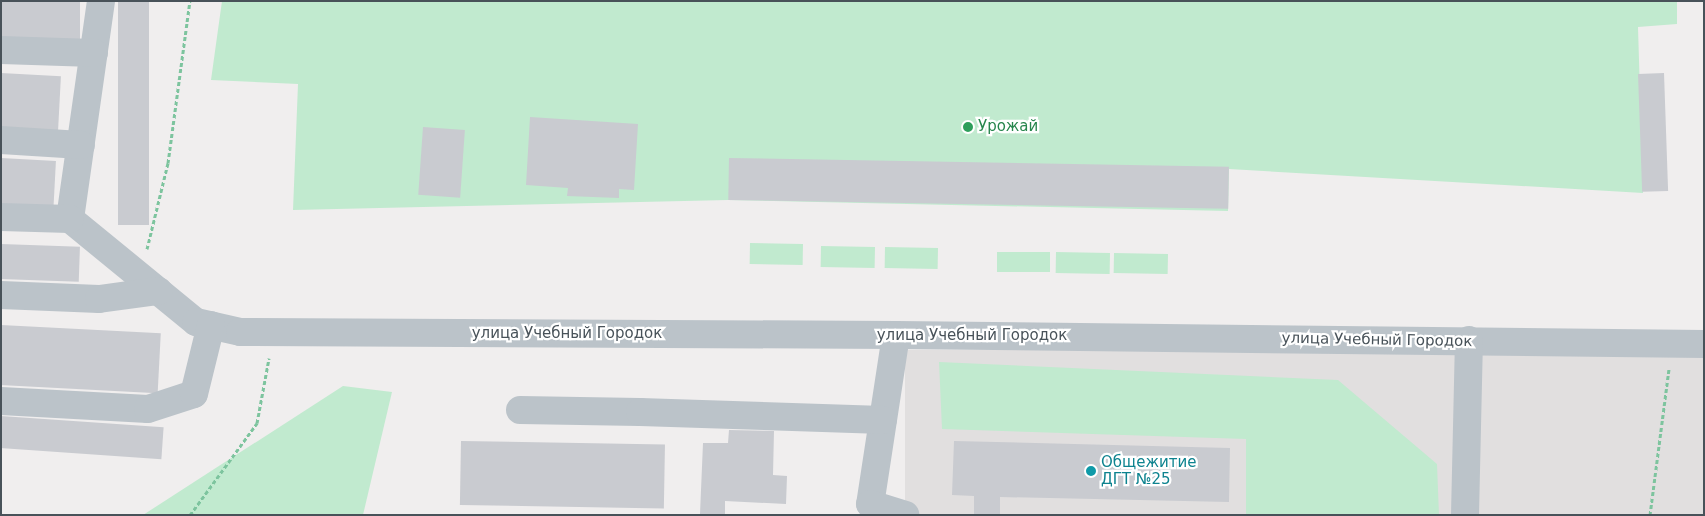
<!DOCTYPE html>
<meta charset="utf-8">
<style>
body{margin:0}
#map{position:relative;width:1705px;height:516px;overflow:hidden;background:#f0eeee;font-family:"DejaVu Sans",sans-serif}
div>[style]{position:absolute}
.education>*{inset:0;background:#e1dfdf;transform-origin:0 0}
.green>*{inset:0;background:#c1eacf;transform-origin:0 0}
.building>*{inset:0;background:#c9cbd0;transform-origin:0 0}
.path>*{height:3px;margin-top:-1.5px;transform-origin:0;background:repeating-linear-gradient(90deg,#7dc49e 0 4px,transparent 0 6.5px)}
.minor>*{height:28px;margin:-14px;padding:0 14px;transform-origin:14px;border-radius:14px;background:#bbc3c9}
.dots>*{width:14px;height:14px;translate:-50% -50%;box-sizing:border-box;border:2px solid #fff;border-radius:50%}
span{translate:-50% -50%;white-space:nowrap;text-align:center;line-height:1.15;-webkit-text-stroke:4.5px #fff;paint-order:stroke}
.leisure-label{font-size:15px;color:#27864d}
.left{translate:0 -50%;text-align:left}
.street-label{font-size:15px;color:#485259}
.culture-label{font-size:15px;color:#0d838f}
.frame{position:absolute;inset:0;border:2px solid #485259;pointer-events:none}
</style>
<div id="map">
<div class="education">
<i style="left:905px;top:350px;width:799px;height:167px"></i>
</div>
<div class="green">
<i style="clip-path:polygon(222px 1px,1677px 1px,1677px 24px,1638px 27px,1643px 193px,1229px 169px,1228px 211px,728px 200px,293px 210px,298px 84px,211px 80px)"></i>
<i style="left:750px;top:243px;width:53px;height:21px;rotate:1deg"></i>
<i style="left:821px;top:246px;width:54px;height:21px;rotate:1deg"></i>
<i style="left:885px;top:247px;width:53px;height:21px;rotate:1deg"></i>
<i style="left:997px;top:252px;width:53px;height:20px"></i>
<i style="left:1056px;top:252px;width:54px;height:21px;rotate:1deg"></i>
<i style="left:1114px;top:253px;width:54px;height:20px;rotate:1deg"></i>
<i style="clip-path:polygon(939px 362px,1338px 380px,1437px 464px,1439px 515px,1246px 515px,1246px 439px,942px 429px)"></i>
<i style="clip-path:polygon(343px 386px,392px 392px,363px 515px,143px 515px)"></i>
</div>
<div class="building">
<i style="left:1px;top:1px;width:79px;height:41px"></i>
<i style="left:118px;top:1px;width:31px;height:224px"></i>
<i style="left:1px;top:73px;width:60px;height:56px;rotate:3deg"></i>
<i style="left:1664px;top:73px;width:118px;height:26px;rotate:88deg"></i>
<i style="clip-path:polygon(530px 117px,638px 124px,634px 190px,619px 189px,619px 198px,567px 196px,568px 188px,526px 185px)"></i>
<i style="left:423px;top:127px;width:42px;height:68px;rotate:4deg"></i>
<i style="left:1px;top:158px;width:55px;height:55px;rotate:3deg"></i>
<i style="left:729px;top:158px;width:500px;height:42px;rotate:1deg"></i>
<i style="left:1px;top:244px;width:79px;height:35px;rotate:2deg"></i>
<i style="left:1px;top:325px;width:160px;height:60px;rotate:3deg"></i>
<i style="left:1px;top:416px;width:163px;height:32px;rotate:4deg"></i>
<i style="clip-path:polygon(729px 430px,774px 431px,773px 475px,787px 476px,786px 504px,725px 501px,725px 515px,700px 514px,703px 443px,728px 443px)"></i>
<i style="left:461px;top:441px;width:204px;height:64px;rotate:1deg"></i>
<i style="clip-path:polygon(954px 441px,1230px 448px,1229px 502px,1000px 497px,1000px 515px,974px 515px,974px 496px,952px 495px)"></i>
</div>
<div class="path">
<i style="left:147px;top:249px;width:89px;rotate:-76.3deg"></i>
<i style="left:168px;top:163px;width:163px;rotate:-82.3deg"></i>
<i style="left:190px;top:515px;width:114px;rotate:-53.9deg"></i>
<i style="left:257px;top:423px;width:66px;rotate:-79.5deg"></i>
<i style="left:1650px;top:515px;width:147px;rotate:-82.6deg"></i>
</div>
<div class="minor">
<i style="left:101px;top:1px;width:220px;rotate:98.1deg"></i>
<i style="left:70px;top:219px;width:163px;rotate:39.3deg"></i>
<i style="left:196px;top:322px;width:45px;rotate:12.8deg"></i>
<i style="left:240px;top:332px;width:656px;rotate:0.26deg"></i>
<i style="left:896px;top:335px;width:808px;rotate:0.64deg"></i>
<i style="left:1px;top:50px;width:93px;rotate:1.8deg"></i>
<i style="left:1px;top:140px;width:80px;rotate:3.6deg"></i>
<i style="left:1px;top:217px;width:69px;rotate:1.7deg"></i>
<i style="left:1px;top:295px;width:98px;rotate:2.3deg"></i>
<i style="left:99px;top:299px;width:60px;rotate:-7.7deg"></i>
<i style="left:896px;top:335px;width:171px;rotate:98.7deg"></i>
<i style="left:870px;top:504px;width:37px;rotate:17deg"></i>
<i style="left:1px;top:401px;width:147px;rotate:3.1deg"></i>
<i style="left:148px;top:409px;width:48px;rotate:-18.1deg"></i>
<i style="left:194px;top:394px;width:71px;rotate:-76.2deg"></i>
<i style="left:520px;top:410px;width:120px;rotate:1deg"></i>
<i style="left:640px;top:412px;width:243px;rotate:1.9deg"></i>
<i style="left:1465px;top:515px;width:175px;rotate:-88.7deg"></i>
</div>
<div class="dots">
<i style="left:968px;top:127px;background:#2e9e5b"></i>
<i style="left:1091px;top:471px;background:#0f9aa8"></i>
</div>
<div class="leisure-label">
<span class="left" style="left:978px;top:127px">Урожай</span>
</div>
<div class="street-label">
<span style="left:567px;top:334px">улица Учебный Городок</span>
<span style="left:972px;top:336px">улица Учебный Городок</span>
<span style="left:1377px;top:340px;rotate:1deg">улица Учебный Городок</span>
</div>
<div class="culture-label">
<span class="left" style="left:1101px;top:471px">Общежитие<br>ДГТ №25</span>
</div>
<div class="frame"></div>
</div>
